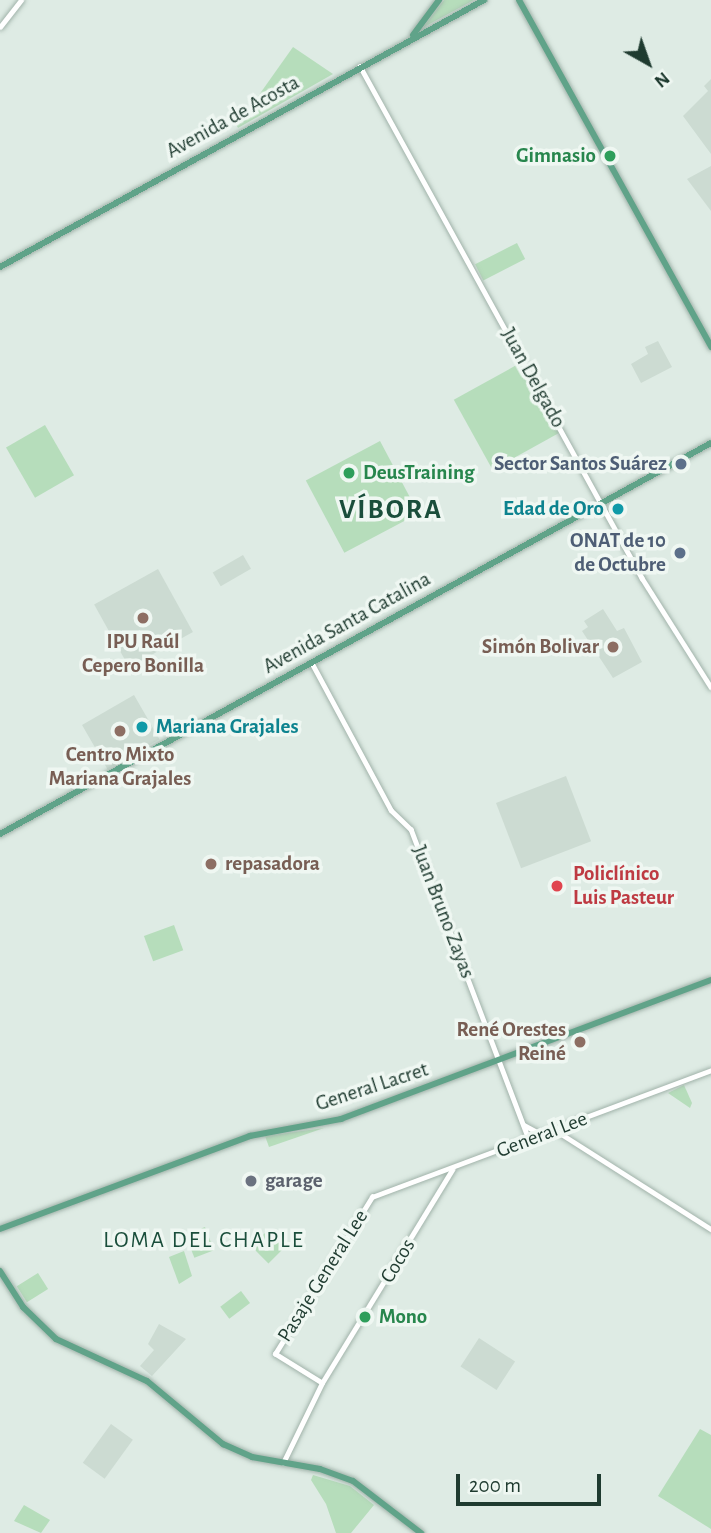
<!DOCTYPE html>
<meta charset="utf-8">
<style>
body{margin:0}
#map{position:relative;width:711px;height:1533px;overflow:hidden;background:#deebe4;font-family:"Alegreya Sans",sans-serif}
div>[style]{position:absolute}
.built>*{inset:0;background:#ccdbd2;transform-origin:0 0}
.green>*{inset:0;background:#b6ddbb;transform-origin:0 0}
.roads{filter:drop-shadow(0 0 2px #a1b3aa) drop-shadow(0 0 2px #a1b3aa)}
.minor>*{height:4.5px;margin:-2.25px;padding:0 2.25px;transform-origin:2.25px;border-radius:2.25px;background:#fff}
.major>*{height:6px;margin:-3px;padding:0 3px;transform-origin:3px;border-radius:3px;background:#60a389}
.dots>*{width:19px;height:19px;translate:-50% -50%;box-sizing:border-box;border:4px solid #eff7f2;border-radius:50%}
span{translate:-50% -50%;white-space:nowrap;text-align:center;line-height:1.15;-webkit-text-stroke:7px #eff7f2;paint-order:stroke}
.street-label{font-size:21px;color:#1f3b30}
.leisure-label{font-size:21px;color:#27864d;font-weight:700}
.right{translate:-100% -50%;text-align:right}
.left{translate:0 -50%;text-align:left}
.service-label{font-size:21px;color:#4e5e75;font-weight:700}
.culture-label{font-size:21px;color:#0d838f;font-weight:700}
.education-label{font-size:21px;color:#785e54;font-weight:700}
.health-label{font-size:21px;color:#be3a42;font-weight:700}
.worship-label{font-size:21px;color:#5b616d;font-weight:700}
.neighbourhood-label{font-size:23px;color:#1a4e3b;letter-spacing:2px}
.district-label{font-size:28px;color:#1a4e3b;font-weight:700;letter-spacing:2px}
.north{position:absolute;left:613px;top:28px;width:70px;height:70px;-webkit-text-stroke:5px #eff7f2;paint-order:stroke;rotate:140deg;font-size:19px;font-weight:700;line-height:28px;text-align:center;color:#1f3b30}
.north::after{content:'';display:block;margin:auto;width:24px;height:32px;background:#1f3b30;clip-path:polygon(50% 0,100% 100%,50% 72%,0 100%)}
.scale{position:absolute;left:456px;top:1474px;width:145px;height:32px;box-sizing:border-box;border:4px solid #1f3b30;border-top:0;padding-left:9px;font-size:21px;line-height:24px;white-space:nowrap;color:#1f3b30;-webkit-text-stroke:5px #eff7f2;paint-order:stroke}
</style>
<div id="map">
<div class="built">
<i style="clip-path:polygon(711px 79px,711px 154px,683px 116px,708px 91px,704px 86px)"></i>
<i style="clip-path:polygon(711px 166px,711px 211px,687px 179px)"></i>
<i style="clip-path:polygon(658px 341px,672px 367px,641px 383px,631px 364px,648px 354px,645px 347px)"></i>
<i style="left:243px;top:555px;width:16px;height:35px;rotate:60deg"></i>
<i style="left:158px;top:569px;width:72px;height:73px;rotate:61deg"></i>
<i style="clip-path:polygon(603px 609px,617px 631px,624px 628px,642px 662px,613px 678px,582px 631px,588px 627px,584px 621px)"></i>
<i style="left:134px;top:695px;width:51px;height:60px;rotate:60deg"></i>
<i style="left:566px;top:776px;width:70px;height:75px;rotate:69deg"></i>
<i style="clip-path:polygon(159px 1324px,186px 1339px,152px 1376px,140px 1366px,154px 1350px,148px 1344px)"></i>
<i style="left:479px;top:1338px;width:43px;height:34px;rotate:33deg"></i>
<i style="left:111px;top:1424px;width:27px;height:48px;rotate:36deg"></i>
</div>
<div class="green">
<i style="clip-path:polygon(444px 0,474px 0,424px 27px,424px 26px)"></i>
<i style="clip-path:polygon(293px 47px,333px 74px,238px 128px,237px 126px)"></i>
<i style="left:517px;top:243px;width:18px;height:47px;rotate:63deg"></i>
<i style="left:522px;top:362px;width:80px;height:78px;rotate:61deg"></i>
<i style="left:45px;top:425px;width:58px;height:45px;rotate:60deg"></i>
<i style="left:380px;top:441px;width:82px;height:84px;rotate:62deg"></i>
<i style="left:174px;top:925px;width:27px;height:32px;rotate:70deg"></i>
<i style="clip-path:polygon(684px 1085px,692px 1103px,690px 1108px,668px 1093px)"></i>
<i style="clip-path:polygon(324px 1128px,269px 1147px,265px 1136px)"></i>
<i style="left:205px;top:1227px;width:25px;height:21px;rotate:69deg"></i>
<i style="left:267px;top:1231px;width:24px;height:22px;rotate:45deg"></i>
<i style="clip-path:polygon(184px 1251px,192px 1276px,179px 1284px,169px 1257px)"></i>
<i style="left:38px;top:1273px;width:19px;height:25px;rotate:58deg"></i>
<i style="left:241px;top:1291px;width:15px;height:26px;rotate:53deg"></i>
<i style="clip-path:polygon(700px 1429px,711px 1435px,711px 1529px,658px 1496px)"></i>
<i style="clip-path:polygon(313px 1475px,350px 1486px,374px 1505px,351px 1533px,336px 1533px,326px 1504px,311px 1480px)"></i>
<i style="clip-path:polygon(24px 1505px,50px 1520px,41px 1533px,14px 1521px)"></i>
</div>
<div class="roads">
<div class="minor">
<i style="left:0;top:27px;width:34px;rotate:-52deg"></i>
<i style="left:360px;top:66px;width:585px;rotate:61.15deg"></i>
<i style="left:642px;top:578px;width:129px;rotate:57.7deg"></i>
<i style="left:312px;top:663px;width:167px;rotate:61.7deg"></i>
<i style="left:391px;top:810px;width:28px;rotate:44deg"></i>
<i style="left:411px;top:829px;width:332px;rotate:69.2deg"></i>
<i style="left:524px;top:1125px;width:19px;rotate:28deg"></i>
<i style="left:555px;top:1130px;width:185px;rotate:32.4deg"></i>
<i style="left:322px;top:1383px;width:55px;rotate:-148.3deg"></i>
<i style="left:275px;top:1354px;width:185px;rotate:-58.3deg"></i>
<i style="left:372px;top:1197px;width:362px;rotate:-20.5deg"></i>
<i style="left:283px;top:1463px;width:89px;rotate:-64deg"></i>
<i style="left:322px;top:1383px;width:250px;rotate:-58.6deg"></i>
</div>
<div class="major">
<i style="left:519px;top:0;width:397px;rotate:61deg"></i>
<i style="left:413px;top:35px;width:44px;rotate:-53.4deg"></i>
<i style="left:0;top:267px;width:553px;rotate:-28.88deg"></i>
<i style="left:0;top:834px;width:811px;rotate:-28.81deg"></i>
<i style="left:0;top:1229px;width:267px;rotate:-20.4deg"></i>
<i style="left:250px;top:1136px;width:93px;rotate:-10.6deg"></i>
<i style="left:341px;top:1119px;width:395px;rotate:-20.6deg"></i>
<i style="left:0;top:1271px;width:43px;rotate:57.4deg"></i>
<i style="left:23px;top:1307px;width:46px;rotate:44.1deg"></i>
<i style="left:56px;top:1339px;width:100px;rotate:24.8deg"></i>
<i style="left:147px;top:1381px;width:99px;rotate:39.7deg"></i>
<i style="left:223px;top:1444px;width:32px;rotate:24deg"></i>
<i style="left:252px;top:1457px;width:69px;rotate:10deg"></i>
<i style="left:320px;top:1469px;width:35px;rotate:20deg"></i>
<i style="left:353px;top:1481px;width:86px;rotate:37.4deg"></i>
</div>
</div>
<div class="dots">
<i style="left:610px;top:156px;background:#2e9e5b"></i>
<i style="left:681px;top:464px;background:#5c6f8a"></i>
<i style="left:349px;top:473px;background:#2e9e5b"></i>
<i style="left:618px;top:509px;background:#0f9aa8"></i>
<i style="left:680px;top:553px;background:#5c6f8a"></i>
<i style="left:143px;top:618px;background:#8d6e63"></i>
<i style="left:613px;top:647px;background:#8d6e63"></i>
<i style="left:142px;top:727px;background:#0f9aa8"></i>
<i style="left:120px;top:731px;background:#8d6e63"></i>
<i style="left:211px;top:864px;background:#8d6e63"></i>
<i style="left:557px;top:886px;background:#e0444e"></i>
<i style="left:580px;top:1042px;background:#8d6e63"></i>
<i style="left:251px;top:1181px;background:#6b7280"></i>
<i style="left:365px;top:1317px;background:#2e9e5b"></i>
</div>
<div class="street-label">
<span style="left:233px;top:117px;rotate:-29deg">Avenida de Acosta</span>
<span style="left:533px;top:378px;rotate:61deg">Juan Delgado</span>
<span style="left:347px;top:623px;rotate:-29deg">Avenida Santa Catalina</span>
<span style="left:443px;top:912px;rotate:69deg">Juan Bruno Zayas</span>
<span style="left:372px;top:1087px;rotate:-18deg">General Lacret</span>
<span style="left:542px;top:1135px;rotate:-21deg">General Lee</span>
<span style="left:398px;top:1261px;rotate:-59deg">Cocos</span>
<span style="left:323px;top:1276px;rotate:-58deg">Pasaje General Lee</span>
</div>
<div class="leisure-label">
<span class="right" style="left:596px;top:156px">Gimnasio</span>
<span class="left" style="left:363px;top:473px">DeusTraining</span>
<span class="left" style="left:379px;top:1317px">Mono</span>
</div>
<div class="service-label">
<span class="right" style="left:667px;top:464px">Sector Santos Suárez</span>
<span class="right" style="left:666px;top:553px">ONAT de 10<br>de Octubre</span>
</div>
<div class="culture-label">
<span class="right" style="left:604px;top:509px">Edad de Oro</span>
<span class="left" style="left:156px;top:727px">Mariana Grajales</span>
</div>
<div class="education-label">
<span style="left:143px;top:654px">IPU Raúl<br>Cepero Bonilla</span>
<span class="right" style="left:599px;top:647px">Simón Bolivar</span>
<span style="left:120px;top:767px">Centro Mixto<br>Mariana Grajales</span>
<span class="left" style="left:225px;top:864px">repasadora</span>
<span class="right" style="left:566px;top:1042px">René Orestes<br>Reiné</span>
</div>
<div class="health-label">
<span class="left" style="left:573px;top:886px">Policlínico<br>Luis Pasteur</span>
</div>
<div class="worship-label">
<span class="left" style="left:265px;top:1181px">garage</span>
</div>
<div class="neighbourhood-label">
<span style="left:204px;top:1241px">LOMA DEL CHAPLE</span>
</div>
<div class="district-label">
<span style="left:391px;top:510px">VÍBORA</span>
</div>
<div class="north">N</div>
<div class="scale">200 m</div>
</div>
